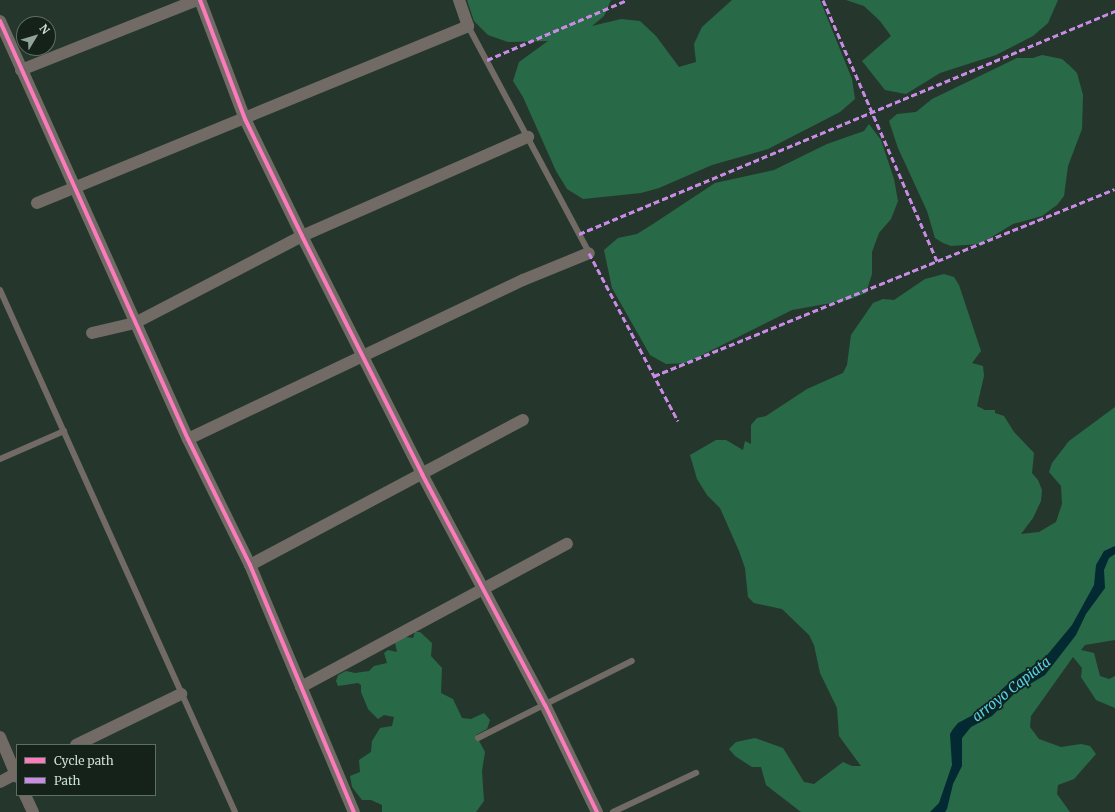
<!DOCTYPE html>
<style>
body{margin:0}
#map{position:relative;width:1115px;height:812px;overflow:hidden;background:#25372d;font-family:Merriweather,serif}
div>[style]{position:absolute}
.forest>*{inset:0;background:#286a47}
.water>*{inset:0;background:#032932}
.lane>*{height:6px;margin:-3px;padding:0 3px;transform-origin:3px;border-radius:3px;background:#726a65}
.street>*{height:12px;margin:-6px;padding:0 6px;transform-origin:6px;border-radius:6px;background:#726a65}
.quiet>*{height:3px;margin-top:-1.5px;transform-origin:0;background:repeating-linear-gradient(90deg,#ca8be6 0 6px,transparent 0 9px)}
.cycleway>*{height:4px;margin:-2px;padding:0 2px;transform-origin:2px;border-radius:2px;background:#fd7abc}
span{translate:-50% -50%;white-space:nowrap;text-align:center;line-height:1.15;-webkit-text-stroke:3.5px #142219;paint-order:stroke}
.water-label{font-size:14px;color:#50d1f1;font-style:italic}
.legend{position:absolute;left:16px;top:744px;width:140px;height:52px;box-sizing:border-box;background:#142219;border:1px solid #5e6e63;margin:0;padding:5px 7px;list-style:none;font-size:12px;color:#cddfd3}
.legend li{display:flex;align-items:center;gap:8px;height:20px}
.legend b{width:20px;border:1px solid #5e6e63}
.north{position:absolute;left:16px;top:16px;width:40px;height:40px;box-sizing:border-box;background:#142219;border:1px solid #5e6e63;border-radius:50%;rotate:52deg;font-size:11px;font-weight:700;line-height:16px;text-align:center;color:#cddfd3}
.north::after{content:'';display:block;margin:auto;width:14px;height:18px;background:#92a499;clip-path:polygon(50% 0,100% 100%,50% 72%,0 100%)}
</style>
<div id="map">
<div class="forest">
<i style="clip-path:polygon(467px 0,611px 0,604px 16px,592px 26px,621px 19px,640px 21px,656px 36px,679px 67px,696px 62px,694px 44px,702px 27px,732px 0,820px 0,852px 79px,855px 99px,840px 112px,768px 149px,712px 165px,659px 188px,641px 193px,583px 199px,567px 189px,556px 171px,523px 97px,513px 81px,519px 62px,548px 41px,508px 42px,488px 35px,474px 21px)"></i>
<i style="clip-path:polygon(846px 0,1058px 0,1048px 23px,1033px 36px,996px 55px,940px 73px,906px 94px,885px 90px,862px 61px,891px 36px,880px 21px,864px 6px)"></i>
<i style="clip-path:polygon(1042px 55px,1062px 59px,1070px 66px,1077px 73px,1083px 95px,1082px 129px,1068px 166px,1064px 196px,1057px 205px,1042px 216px,1013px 224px,980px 244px,951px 246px,943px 243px,935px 238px,927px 211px,898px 148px,889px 121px,897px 114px,916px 112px,932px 99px,1017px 58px,1033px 58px)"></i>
<i style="clip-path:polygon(869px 124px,881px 140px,894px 179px,898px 201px,891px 219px,879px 233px,872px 252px,872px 274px,866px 293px,848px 300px,792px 310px,686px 363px,666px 364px,650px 355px,612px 288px,604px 250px,618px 238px,637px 234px,653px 224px,715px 183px,774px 170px,827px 144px,864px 131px)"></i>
<i style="clip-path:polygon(944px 274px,954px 277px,959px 285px,981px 351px,972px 363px,983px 366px,984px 376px,977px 406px,985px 410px,995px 410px,995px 413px,1004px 416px,1014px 432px,1034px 453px,1032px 473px,1038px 480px,1042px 490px,1041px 501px,1033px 518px,1021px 534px,1039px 532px,1056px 522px,1062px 504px,1061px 486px,1049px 472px,1052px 463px,1069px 441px,1115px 407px,1115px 640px,1085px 645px,1081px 650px,1094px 653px,1100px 676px,1109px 679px,1115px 676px,1115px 708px,1096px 700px,1081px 677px,1082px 668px,1073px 657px,1031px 716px,1030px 727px,1039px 739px,1061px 747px,1081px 744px,1090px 746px,1096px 754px,1074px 779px,1058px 785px,1057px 794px,1070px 812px,801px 812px,766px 785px,761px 767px,752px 767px,735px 756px,729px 749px,736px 742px,755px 738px,783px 748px,804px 782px,814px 784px,843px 762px,852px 766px,861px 766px,839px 736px,837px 708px,820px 673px,814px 645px,809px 635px,782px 609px,754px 603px,748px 597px,745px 568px,739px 551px,720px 508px,707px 495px,697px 479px,690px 455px,716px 440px,726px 440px,743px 450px,745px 441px,751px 444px,751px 425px,757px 418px,766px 416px,807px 389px,843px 373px,847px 365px,851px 335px,873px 303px,883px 299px,894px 300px,925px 279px)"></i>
<i style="clip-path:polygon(415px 632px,420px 632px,432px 643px,431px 656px,442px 668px,441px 693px,453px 699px,462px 718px,471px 719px,484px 713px,490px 720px,487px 729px,476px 735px,485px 752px,482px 771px,484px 801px,476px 812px,382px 812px,382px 805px,371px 800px,362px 800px,352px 787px,350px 776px,360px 772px,359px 760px,371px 752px,372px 741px,380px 728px,392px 726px,394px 717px,384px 715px,378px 719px,368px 709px,361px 692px,361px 685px,358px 683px,338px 686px,336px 681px,338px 675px,346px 671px,355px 673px,369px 671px,374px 666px,387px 663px,384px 653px,388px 650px,397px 652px,395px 643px,405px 637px,413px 638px)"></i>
</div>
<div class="water">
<i style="clip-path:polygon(1115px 546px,1115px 554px,1109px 558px,1104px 570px,1105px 588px,1086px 614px,1076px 635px,1045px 675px,1015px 693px,992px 716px,971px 727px,962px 738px,962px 766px,953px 784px,947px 809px,945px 812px,930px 812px,939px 803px,952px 765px,950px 734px,953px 729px,958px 723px,990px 706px,1001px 690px,1018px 675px,1043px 660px,1072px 625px,1094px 585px,1096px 565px,1104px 551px)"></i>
</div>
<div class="lane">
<i style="left:468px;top:26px;width:257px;rotate:61.9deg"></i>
<i style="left:0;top:290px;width:572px;rotate:65.76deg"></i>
<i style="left:0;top:459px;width:70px;rotate:-23.6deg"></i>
<i style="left:478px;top:738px;width:172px;rotate:-26.6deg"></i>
<i style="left:613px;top:812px;width:92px;rotate:-25.2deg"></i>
</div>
<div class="street">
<i style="left:200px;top:0;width:127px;rotate:69.3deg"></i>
<i style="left:245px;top:119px;width:130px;rotate:64deg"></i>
<i style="left:302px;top:236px;width:267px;rotate:63.2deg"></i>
<i style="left:422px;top:474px;width:262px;rotate:62deg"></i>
<i style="left:545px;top:705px;width:119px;rotate:64.1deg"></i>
<i style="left:0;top:21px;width:458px;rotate:65.8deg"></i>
<i style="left:188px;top:439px;width:140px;rotate:63.8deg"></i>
<i style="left:250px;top:565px;width:268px;rotate:67.2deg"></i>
<i style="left:21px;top:70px;width:189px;rotate:-21.7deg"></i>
<i style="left:37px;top:203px;width:466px;rotate:-22.3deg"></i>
<i style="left:468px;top:26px;width:28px;rotate:-109deg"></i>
<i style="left:92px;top:333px;width:44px;rotate:-13.1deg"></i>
<i style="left:135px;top:323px;width:188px;rotate:-27.5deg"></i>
<i style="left:302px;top:236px;width:247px;rotate:-23.7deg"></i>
<i style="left:188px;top:439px;width:371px;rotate:-25.4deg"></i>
<i style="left:523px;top:280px;width:71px;rotate:-22.2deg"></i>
<i style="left:250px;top:565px;width:309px;rotate:-28deg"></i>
<i style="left:301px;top:687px;width:302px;rotate:-28.3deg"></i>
<i style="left:0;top:737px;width:43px;rotate:67deg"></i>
<i style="left:76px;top:745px;width:117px;rotate:-25.9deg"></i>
<i style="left:0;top:782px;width:19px;rotate:-28deg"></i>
<i style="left:25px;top:795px;width:19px;rotate:65deg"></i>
</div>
<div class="quiet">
<i style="left:823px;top:0;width:285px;rotate:66.4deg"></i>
<i style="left:487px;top:60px;width:152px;rotate:-23.2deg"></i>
<i style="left:579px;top:234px;width:581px;rotate:-22.59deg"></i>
<i style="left:589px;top:253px;width:190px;rotate:62.1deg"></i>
<i style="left:654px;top:376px;width:497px;rotate:-22.1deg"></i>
</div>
<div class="cycleway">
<i style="left:200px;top:0;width:127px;rotate:69.3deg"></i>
<i style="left:245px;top:119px;width:130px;rotate:64deg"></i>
<i style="left:302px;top:236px;width:267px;rotate:63.2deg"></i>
<i style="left:422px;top:474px;width:262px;rotate:62deg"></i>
<i style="left:545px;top:705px;width:119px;rotate:64.1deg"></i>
<i style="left:0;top:21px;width:458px;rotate:65.8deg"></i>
<i style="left:188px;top:439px;width:140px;rotate:63.8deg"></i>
<i style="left:250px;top:565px;width:268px;rotate:67.2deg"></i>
</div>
<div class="water-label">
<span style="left:1011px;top:689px;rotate:-38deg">arroyo Capiata</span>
</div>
<ul class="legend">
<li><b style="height:5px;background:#fd7abc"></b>Cycle path</li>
<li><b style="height:5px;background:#ca8be6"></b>Path</li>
</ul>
<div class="north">N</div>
</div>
